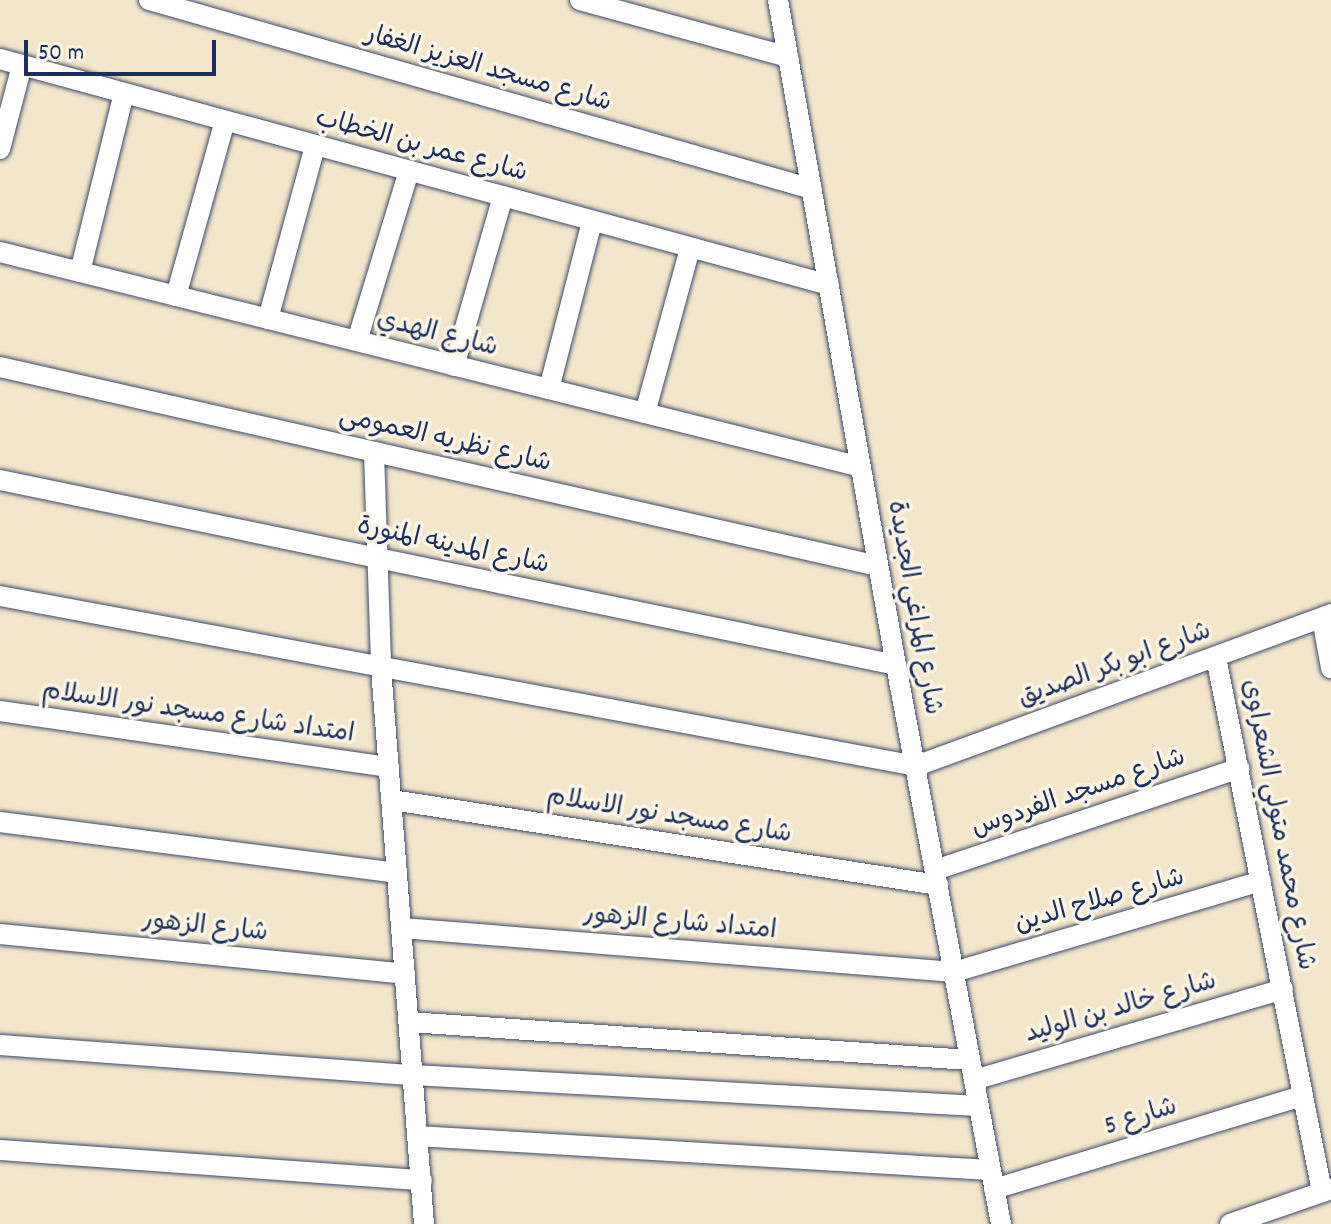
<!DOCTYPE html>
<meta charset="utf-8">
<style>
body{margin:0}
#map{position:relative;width:1331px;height:1224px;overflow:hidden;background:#f4e6ca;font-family:Dekko,"Playpen Sans Arabic",sans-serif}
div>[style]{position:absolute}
.roads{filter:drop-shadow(0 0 2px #3c4a6e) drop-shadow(0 0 2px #3c4a6e)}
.street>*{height:20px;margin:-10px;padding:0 10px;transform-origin:10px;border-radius:10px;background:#fff}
span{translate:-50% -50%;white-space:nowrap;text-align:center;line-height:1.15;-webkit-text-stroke:7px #fcf5e5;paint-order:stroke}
.street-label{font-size:26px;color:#1b2f5e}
.scale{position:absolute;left:24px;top:40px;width:192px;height:36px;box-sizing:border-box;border:4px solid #1b2f5e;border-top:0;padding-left:10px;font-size:24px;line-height:28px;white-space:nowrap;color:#1b2f5e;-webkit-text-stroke:6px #fcf5e5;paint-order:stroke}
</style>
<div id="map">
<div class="roads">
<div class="street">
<i style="left:149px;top:0;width:689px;rotate:15.91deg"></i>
<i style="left:580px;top:0;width:216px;rotate:15.3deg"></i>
<i style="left:778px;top:0;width:675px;rotate:79.94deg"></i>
<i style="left:896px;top:665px;width:569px;rotate:79.36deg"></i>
<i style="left:0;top:59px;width:859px;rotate:15.25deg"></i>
<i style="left:0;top:149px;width:87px;rotate:-75.3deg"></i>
<i style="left:0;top:252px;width:887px;rotate:14.02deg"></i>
<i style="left:80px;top:272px;width:184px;rotate:-76.2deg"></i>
<i style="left:176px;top:296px;width:182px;rotate:-74.4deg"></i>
<i style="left:268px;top:319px;width:179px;rotate:-74.8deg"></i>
<i style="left:357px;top:341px;width:178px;rotate:-73deg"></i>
<i style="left:454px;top:366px;width:177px;rotate:-73.9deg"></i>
<i style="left:0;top:367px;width:900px;rotate:12.77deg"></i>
<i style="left:549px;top:389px;width:173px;rotate:-75.6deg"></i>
<i style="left:645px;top:413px;width:171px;rotate:-74.7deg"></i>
<i style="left:374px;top:452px;width:216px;rotate:88.1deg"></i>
<i style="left:381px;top:668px;width:558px;rotate:85.58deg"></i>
<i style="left:0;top:480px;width:915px;rotate:11.67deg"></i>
<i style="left:0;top:596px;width:932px;rotate:10.51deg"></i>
<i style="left:916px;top:766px;width:442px;rotate:-20.1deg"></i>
<i style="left:1322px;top:618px;width:51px;rotate:79.8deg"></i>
<i style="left:1216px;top:657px;width:545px;rotate:78.79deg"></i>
<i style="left:0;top:711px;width:393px;rotate:8.2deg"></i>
<i style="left:392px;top:800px;width:553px;rotate:8.85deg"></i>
<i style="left:0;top:822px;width:400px;rotate:7.3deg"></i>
<i style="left:935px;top:870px;width:321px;rotate:-18.5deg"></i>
<i style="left:402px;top:928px;width:554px;rotate:4.56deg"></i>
<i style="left:954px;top:972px;width:320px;rotate:-16.5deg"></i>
<i style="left:0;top:934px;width:407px;rotate:5.6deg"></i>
<i style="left:409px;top:1022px;width:562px;rotate:3.88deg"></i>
<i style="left:0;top:1045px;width:414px;rotate:4.2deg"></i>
<i style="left:413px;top:1075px;width:566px;rotate:3.14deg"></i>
<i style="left:974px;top:1080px;width:322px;rotate:-16.4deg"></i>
<i style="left:417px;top:1136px;width:574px;rotate:3.4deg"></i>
<i style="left:0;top:1150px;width:423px;rotate:4.1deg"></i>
<i style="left:994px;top:1189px;width:323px;rotate:-16.8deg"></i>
<i style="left:1230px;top:1224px;width:107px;rotate:-19.1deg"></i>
</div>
</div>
<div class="street-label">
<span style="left:488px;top:70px;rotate:16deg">شارع مسجد العزيز الغفار</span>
<span style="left:421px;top:147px;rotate:15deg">شارع عمر بن الخطاب</span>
<span style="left:437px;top:335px;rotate:14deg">شارع الهدي</span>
<span style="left:445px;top:441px;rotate:13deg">شارع نظريه العمومى</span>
<span style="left:453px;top:547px;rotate:12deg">شارع المدينه المنورة</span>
<span style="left:913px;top:608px;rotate:80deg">شارع المراغي الجديدة</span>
<span style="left:1115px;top:666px;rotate:-20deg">شارع ابو بكر الصديق</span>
<span style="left:198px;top:714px;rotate:8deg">امتداد شارع مسجد نور الاسلام</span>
<span style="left:1079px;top:794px;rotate:-19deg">شارع مسجد الفردوس</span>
<span style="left:669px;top:817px;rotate:9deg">شارع مسجد نور الاسلام</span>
<span style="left:1277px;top:825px;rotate:79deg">شارع محمد متولي الشعراوى</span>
<span style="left:1100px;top:902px;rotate:-16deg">شارع صلاح الدين</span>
<span style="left:680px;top:924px;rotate:5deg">امتداد شارع الزهور</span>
<span style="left:205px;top:928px;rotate:6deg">شارع الزهور</span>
<span style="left:1121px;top:1009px;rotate:-16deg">شارع خالد بن الوليد</span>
<span style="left:1141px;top:1118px;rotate:-17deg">شارع 5</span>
</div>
<div class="scale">50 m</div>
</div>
